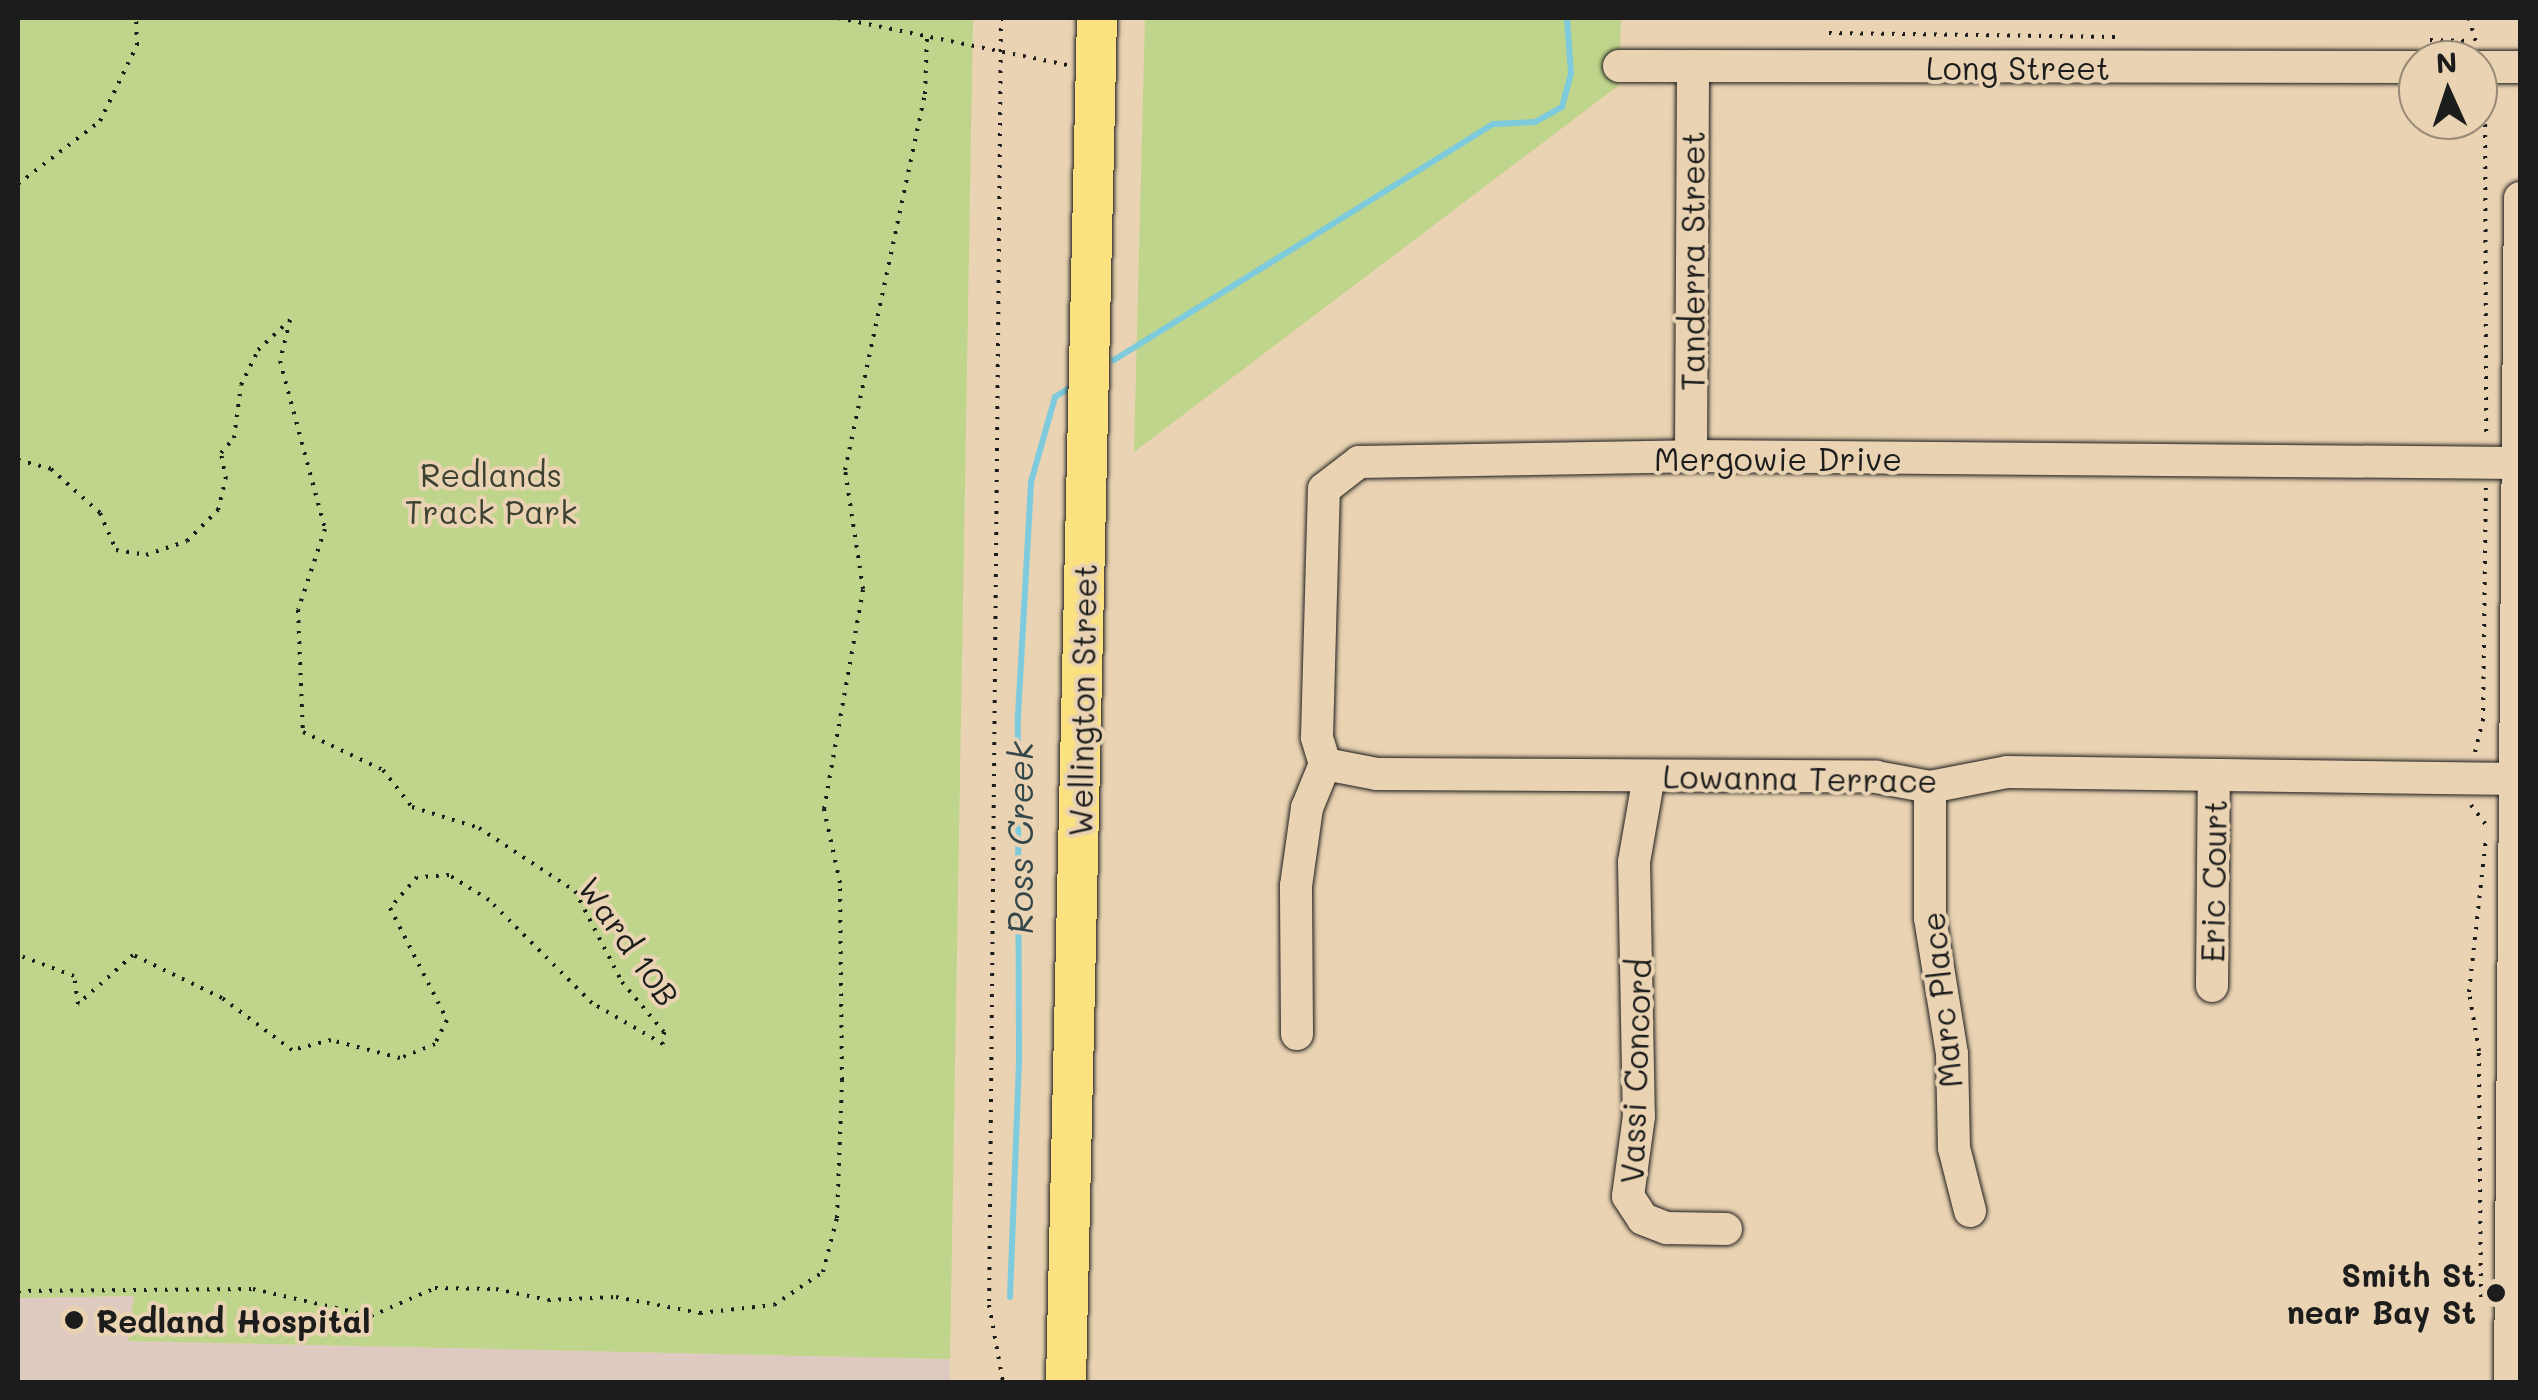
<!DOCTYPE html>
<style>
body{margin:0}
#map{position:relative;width:2538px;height:1400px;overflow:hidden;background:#e9d3b2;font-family:Mali,sans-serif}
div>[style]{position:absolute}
.built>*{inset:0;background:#decac1}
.green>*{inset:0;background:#bfd58b}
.stream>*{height:6px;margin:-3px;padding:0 3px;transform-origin:3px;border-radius:3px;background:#7ecbdd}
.path>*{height:4px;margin-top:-2px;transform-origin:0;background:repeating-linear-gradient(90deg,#1c1c1c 0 2.5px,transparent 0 10.5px)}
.roads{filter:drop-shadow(0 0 2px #1c1c1c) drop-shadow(0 0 2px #1c1c1c)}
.minor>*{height:32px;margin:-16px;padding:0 16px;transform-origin:16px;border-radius:16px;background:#e9d3b2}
.major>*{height:40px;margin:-20px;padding:0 20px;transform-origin:20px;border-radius:20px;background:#fbe180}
.dots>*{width:28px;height:28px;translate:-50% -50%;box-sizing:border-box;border:5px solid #e9d3b2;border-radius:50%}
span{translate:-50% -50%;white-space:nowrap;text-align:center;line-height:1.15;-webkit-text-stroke:8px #e9d3b2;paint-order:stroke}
.street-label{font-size:32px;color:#1c1c1c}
.park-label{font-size:32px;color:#3d4132}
.poi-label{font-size:32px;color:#1c1c1c;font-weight:700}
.right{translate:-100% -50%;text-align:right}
.left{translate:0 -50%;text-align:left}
.water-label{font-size:35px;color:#34484c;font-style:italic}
.frame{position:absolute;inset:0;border:20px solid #1c1c1c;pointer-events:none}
.north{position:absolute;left:2398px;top:40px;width:100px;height:100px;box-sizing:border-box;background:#e9d3b2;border:2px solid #978a76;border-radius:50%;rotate:357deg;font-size:28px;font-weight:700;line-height:40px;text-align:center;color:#1c1c1c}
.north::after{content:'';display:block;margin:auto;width:35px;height:45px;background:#1c1c1c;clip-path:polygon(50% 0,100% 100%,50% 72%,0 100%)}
</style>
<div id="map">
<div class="built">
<i style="clip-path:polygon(134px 1296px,129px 1341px,950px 1359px,950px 1382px,18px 1382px,18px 1298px)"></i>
</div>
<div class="green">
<i style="clip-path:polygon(18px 18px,973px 18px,950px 1359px,128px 1341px,134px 1296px,18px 1298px)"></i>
<i style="clip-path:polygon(1145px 18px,1621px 18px,1619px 85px,1134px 452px)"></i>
</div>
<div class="stream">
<i style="left:1114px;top:360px;width:446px;rotate:-31.9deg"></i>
<i style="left:1493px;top:124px;width:42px;rotate:-2.7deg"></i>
<i style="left:1535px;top:122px;width:31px;rotate:-29deg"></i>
<i style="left:1562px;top:107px;width:35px;rotate:-75deg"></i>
<i style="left:1571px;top:73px;width:55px;rotate:-94.2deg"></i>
<i style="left:1010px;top:1297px;width:239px;rotate:-87.8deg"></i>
<i style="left:1019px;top:1058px;width:342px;rotate:-90.2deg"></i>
<i style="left:1018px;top:716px;width:234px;rotate:-86.8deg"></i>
<i style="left:1031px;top:482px;width:88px;rotate:-74.2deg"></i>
<i style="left:1055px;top:397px;width:15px;rotate:-32deg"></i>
</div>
<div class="path">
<i style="left:838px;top:18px;width:234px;rotate:11.6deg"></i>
<i style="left:1001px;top:18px;width:1287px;rotate:90.53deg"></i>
<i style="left:989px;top:1305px;width:78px;rotate:79.7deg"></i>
<i style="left:2469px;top:18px;width:25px;rotate:74deg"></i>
<i style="left:1829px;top:33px;width:286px;rotate:0.8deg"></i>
<i style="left:2430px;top:40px;width:40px;rotate:1.4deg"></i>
<i style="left:2485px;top:93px;width:345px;rotate:89.8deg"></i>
<i style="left:18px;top:184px;width:103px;rotate:-37.5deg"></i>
<i style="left:100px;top:121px;width:85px;rotate:-64deg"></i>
<i style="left:137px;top:45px;width:27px;rotate:-92deg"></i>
<i style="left:18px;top:460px;width:34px;rotate:15deg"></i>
<i style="left:51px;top:469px;width:66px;rotate:41.9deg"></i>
<i style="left:100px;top:513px;width:40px;rotate:66.6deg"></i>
<i style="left:116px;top:550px;width:30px;rotate:9deg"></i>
<i style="left:146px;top:555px;width:43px;rotate:-18.9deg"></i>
<i style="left:187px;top:541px;width:44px;rotate:-45deg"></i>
<i style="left:218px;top:510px;width:32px;rotate:-76deg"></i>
<i style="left:226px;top:479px;width:26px;rotate:-101deg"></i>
<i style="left:221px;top:453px;width:20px;rotate:-49deg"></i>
<i style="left:234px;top:438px;width:53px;rotate:-82.5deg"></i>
<i style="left:241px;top:385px;width:39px;rotate:-64deg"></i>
<i style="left:258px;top:350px;width:44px;rotate:-43.2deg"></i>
<i style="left:290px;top:320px;width:42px;rotate:103.7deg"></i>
<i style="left:280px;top:361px;width:174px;rotate:75deg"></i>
<i style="left:325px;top:529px;width:85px;rotate:108.4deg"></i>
<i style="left:298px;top:610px;width:122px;rotate:87.7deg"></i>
<i style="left:303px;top:732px;width:89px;rotate:25.4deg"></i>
<i style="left:383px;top:770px;width:47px;rotate:51.9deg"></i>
<i style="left:412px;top:807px;width:70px;rotate:17.4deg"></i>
<i style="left:479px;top:828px;width:115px;rotate:33.3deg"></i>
<i style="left:575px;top:891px;width:102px;rotate:62.7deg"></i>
<i style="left:622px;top:982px;width:65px;rotate:50deg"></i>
<i style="left:664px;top:1032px;width:12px;rotate:95deg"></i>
<i style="left:663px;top:1044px;width:82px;rotate:-150deg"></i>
<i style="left:592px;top:1003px;width:146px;rotate:-135deg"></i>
<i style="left:489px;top:900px;width:47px;rotate:-148deg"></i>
<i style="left:449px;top:875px;width:32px;rotate:176deg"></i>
<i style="left:417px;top:877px;width:41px;rotate:131.1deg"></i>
<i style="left:390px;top:908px;width:126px;rotate:63deg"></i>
<i style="left:447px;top:1020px;width:27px;rotate:117deg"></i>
<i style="left:435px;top:1044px;width:38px;rotate:158deg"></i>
<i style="left:400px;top:1058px;width:71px;rotate:-165.4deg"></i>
<i style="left:331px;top:1040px;width:40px;rotate:165.6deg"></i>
<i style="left:292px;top:1050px;width:87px;rotate:-143.4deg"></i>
<i style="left:222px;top:998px;width:99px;rotate:-154.2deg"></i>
<i style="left:133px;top:955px;width:74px;rotate:138.3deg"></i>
<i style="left:78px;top:1004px;width:28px;rotate:-98deg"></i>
<i style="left:74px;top:976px;width:60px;rotate:-159.4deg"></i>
<i style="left:2475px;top:752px;width:32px;rotate:-76deg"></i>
<i style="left:2483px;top:721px;width:234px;rotate:-89.3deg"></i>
<i style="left:2471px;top:805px;width:26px;rotate:53deg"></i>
<i style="left:18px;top:1291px;width:235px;rotate:-0.5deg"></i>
<i style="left:253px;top:1289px;width:121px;rotate:12.9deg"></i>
<i style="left:371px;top:1316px;width:70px;rotate:-23.6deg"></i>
<i style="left:435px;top:1288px;width:61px;rotate:0.9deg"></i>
<i style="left:496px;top:1289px;width:53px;rotate:11.9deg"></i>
<i style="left:548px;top:1300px;width:68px;rotate:-2.5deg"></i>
<i style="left:616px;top:1297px;width:86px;rotate:10.8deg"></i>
<i style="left:700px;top:1313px;width:74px;rotate:-6.2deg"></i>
<i style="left:774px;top:1305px;width:59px;rotate:-34deg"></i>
<i style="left:823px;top:1272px;width:56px;rotate:-75.5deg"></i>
<i style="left:837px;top:1218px;width:138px;rotate:-87.9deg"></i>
<i style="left:842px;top:1080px;width:197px;rotate:-90.6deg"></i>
<i style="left:840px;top:883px;width:76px;rotate:-102.2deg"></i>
<i style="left:824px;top:809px;width:223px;rotate:-79.9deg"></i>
<i style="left:863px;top:589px;width:120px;rotate:-98.6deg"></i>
<i style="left:845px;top:470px;width:384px;rotate:-78deg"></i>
<i style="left:925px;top:94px;width:56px;rotate:-88deg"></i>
<i style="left:2481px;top:1297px;width:246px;rotate:-90.5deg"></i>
<i style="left:2479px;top:1051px;width:60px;rotate:-99.6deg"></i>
<i style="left:2469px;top:992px;width:154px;rotate:-83.7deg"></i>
</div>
<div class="roads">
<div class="minor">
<i style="left:1619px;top:66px;width:799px;rotate:0.07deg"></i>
<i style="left:2478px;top:67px;width:42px"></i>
<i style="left:1691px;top:456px;width:390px;rotate:-89.7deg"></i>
<i style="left:1325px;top:764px;width:28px;rotate:-107deg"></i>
<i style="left:1317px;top:737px;width:248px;rotate:-88.4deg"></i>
<i style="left:1324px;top:489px;width:44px;rotate:-37.6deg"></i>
<i style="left:1359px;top:462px;width:332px;rotate:-1deg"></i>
<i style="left:1691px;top:456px;width:827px;rotate:0.48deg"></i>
<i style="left:1325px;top:764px;width:53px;rotate:10.9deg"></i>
<i style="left:1377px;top:774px;width:499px;rotate:0.3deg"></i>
<i style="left:1876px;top:777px;width:55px;rotate:10.5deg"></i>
<i style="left:1930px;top:787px;width:78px;rotate:-11deg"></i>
<i style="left:2007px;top:772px;width:510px;rotate:0.79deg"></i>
<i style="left:1649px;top:776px;width:87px;rotate:99.9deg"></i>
<i style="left:1634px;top:862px;width:254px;rotate:88.9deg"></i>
<i style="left:1639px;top:1116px;width:81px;rotate:97.8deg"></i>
<i style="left:1628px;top:1196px;width:27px;rotate:57deg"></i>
<i style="left:1643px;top:1219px;width:26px;rotate:21deg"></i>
<i style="left:1667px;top:1228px;width:59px;rotate:1deg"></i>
<i style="left:1930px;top:787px;width:131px;rotate:90deg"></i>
<i style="left:1930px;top:918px;width:138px;rotate:80.8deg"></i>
<i style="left:1952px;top:1054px;width:94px;rotate:88.8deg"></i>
<i style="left:1954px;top:1148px;width:65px;rotate:75.7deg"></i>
<i style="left:2212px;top:986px;width:210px;rotate:-89.5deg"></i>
<i style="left:1297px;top:1034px;width:148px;rotate:-90.4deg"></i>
<i style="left:1296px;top:886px;width:79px;rotate:-82deg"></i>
<i style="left:1307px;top:808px;width:48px;rotate:-67.8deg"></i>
<i style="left:2510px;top:1382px;width:1184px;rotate:-89.52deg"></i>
</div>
<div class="major">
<i style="left:1066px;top:1382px;width:1364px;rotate:-88.7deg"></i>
</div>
</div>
<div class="dots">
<i style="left:2496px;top:1293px;background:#1c1c1c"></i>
<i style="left:74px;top:1320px;background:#1c1c1c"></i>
</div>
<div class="street-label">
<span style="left:2018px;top:67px">Long Street</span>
<span style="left:1692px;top:261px;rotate:-90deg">Tanderra Street</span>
<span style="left:1778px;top:458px">Mergowie Drive</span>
<span style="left:1082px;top:700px;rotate:-89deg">Wellington Street</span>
<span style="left:1800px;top:778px;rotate:1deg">Lowanna Terrace</span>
<span style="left:2213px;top:881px;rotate:-89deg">Eric Court</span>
<span style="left:629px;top:941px;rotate:55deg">Ward 10B</span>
<span style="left:1941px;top:1000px;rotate:-96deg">Marc Place</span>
<span style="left:1635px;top:1071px;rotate:-88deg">Vassi Concord</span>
</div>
<div class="park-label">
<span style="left:491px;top:493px">Redlands<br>Track Park</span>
</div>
<div class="poi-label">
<span class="right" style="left:2476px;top:1293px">Smith St<br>near Bay St</span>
<span class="left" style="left:96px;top:1320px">Redland Hospital</span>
</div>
<div class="water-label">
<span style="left:1019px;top:838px;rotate:-90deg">Ross Creek</span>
</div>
<div class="frame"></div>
<div class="north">N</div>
</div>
